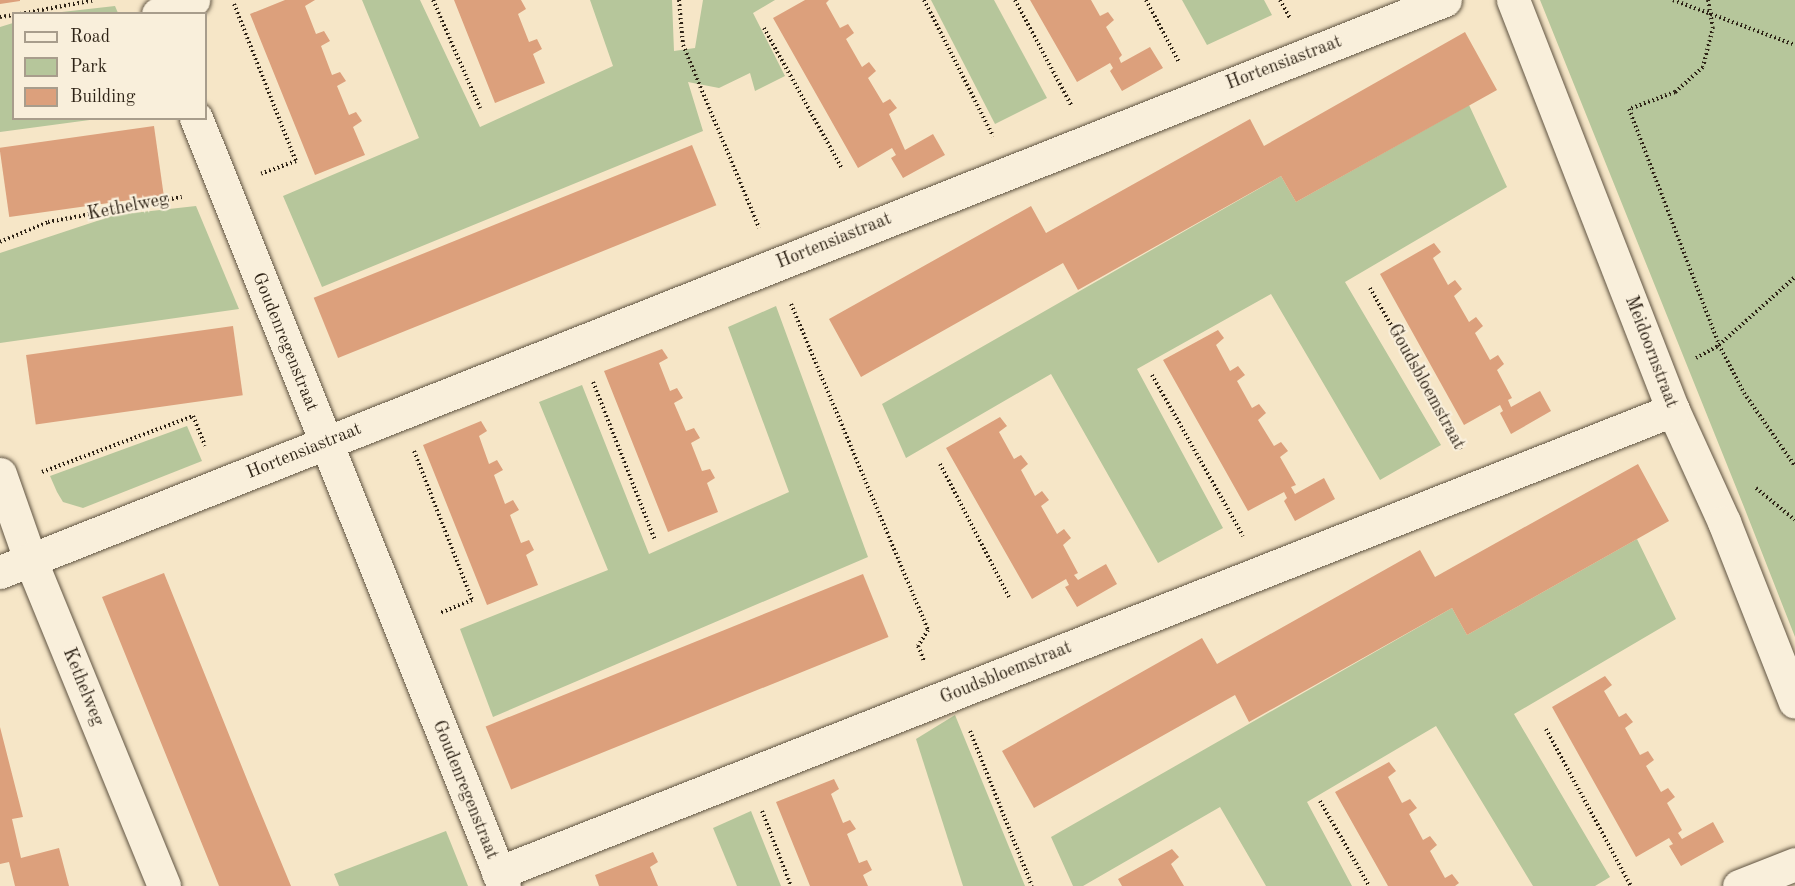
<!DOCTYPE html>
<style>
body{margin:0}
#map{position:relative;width:1795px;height:886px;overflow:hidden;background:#f6e6c7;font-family:"Old Standard TT",serif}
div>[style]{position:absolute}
.green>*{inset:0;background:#b6c69b}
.building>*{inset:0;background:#dca07c;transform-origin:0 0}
.path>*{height:4px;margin-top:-2px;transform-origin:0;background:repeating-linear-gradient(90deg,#2e2316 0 1.5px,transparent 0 4.5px)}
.roads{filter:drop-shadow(0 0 2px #605442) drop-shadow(0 0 2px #605442)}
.minor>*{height:33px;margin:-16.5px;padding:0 16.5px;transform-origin:16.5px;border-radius:16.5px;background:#f9efdb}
span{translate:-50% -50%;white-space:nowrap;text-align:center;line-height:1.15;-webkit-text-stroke:4.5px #f9efdb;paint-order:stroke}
.street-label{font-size:18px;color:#2e2316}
.legend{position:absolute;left:12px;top:12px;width:195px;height:108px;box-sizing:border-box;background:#f9efdb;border:2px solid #a89d8c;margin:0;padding:8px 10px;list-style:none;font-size:18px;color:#2e2316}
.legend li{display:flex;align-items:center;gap:12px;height:30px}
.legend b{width:30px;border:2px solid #a89d8c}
</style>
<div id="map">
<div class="green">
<i style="clip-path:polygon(362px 0,420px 0,480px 127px,613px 66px,590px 0,672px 0,674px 51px,695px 48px,703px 0,775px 0,753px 13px,785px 76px,755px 91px,750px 73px,719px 88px,688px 82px,703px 131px,322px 287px,283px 196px,419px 138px)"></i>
<i style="clip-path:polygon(931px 0,994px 0,1047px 98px,995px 124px)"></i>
<i style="clip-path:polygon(1182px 0,1264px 0,1272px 15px,1207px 45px)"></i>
<i style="clip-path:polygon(1540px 0,1795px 0,1795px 637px,1744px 507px)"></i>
<i style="clip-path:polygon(115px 6px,118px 13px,53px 13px)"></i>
<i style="clip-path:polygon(13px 23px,14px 118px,97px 119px,0 132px,0 27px)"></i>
<i style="clip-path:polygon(1469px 105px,1507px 187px,1345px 282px,1441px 445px,1380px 480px,1271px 294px,1137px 369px,1223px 528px,1158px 563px,1051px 374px,906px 458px,882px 404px,1281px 176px,1296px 202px)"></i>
<i style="clip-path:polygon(196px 206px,239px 309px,0 343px,0 253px,115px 215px)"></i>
<i style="clip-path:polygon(776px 306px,868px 557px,493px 717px,460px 629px,608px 570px,539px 402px,582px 385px,649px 554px,789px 492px,728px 327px)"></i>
<i style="clip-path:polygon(187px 426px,202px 461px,83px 508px,63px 502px,57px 492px,50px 476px)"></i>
<i style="clip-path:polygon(1637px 539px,1676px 619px,1514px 714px,1610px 877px,1595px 886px,1533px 886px,1436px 726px,1307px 802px,1352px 886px,1266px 886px,1220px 807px,1083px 886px,1073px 886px,1051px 837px,1452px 608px,1467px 635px)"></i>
<i style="clip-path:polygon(955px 715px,1025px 886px,963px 886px,916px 739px)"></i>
<i style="clip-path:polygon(751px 811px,781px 886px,737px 886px,713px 828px)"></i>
<i style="clip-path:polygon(446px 831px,468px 886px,339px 886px,334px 874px)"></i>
</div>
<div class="building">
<i style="clip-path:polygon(0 0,20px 0,20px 1px,0 4px)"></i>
<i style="clip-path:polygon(285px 0,315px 0,305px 6px,316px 34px,324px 31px,330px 41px,321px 46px,332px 75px,340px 72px,346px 81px,337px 86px,349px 115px,356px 112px,362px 121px,353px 127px,365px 155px,315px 175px,250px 14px)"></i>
<i style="clip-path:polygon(454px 0,521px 0,526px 9px,518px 14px,529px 42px,537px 39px,542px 49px,533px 54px,545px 83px,495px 103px)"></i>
<i style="clip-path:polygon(805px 0,829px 0,826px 3px,840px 28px,848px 24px,854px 33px,846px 39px,862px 67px,869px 62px,876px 71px,868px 78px,883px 103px,890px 99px,897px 108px,889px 114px,905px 150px,933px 134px,945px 155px,903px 178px,891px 158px,896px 155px,892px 148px,858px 168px,773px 18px)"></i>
<i style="clip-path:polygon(1030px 0,1091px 0,1100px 16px,1108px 12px,1114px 20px,1106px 27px,1122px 55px,1119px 58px,1121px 63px,1150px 47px,1163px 68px,1122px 91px,1110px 71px,1113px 68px,1110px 63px,1077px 82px)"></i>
<i style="clip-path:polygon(1465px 32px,1497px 90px,1296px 202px,1281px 176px,1078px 290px,1063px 263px,861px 377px,829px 319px,1031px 206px,1046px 233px,1250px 119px,1264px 146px)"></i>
<i style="left:154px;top:126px;width:70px;height:156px;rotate:82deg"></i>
<i style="left:692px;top:145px;width:65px;height:408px;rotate:68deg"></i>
<i style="clip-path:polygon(1434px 243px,1441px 252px,1433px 258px,1448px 285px,1455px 280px,1462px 289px,1454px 296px,1469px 322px,1476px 317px,1483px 326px,1475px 333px,1490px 360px,1498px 355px,1504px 364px,1497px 370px,1512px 398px,1508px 400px,1511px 407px,1540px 391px,1551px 411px,1511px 434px,1500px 413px,1503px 411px,1500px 405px,1464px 425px,1380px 274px)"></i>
<i style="left:233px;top:326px;width:70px;height:209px;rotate:82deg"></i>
<i style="clip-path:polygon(1218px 330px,1224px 338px,1216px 345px,1230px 371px,1238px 366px,1245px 375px,1237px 381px,1252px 408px,1259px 404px,1266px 413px,1258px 420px,1274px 446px,1281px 442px,1288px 451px,1280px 457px,1296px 485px,1291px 487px,1295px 494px,1324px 478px,1335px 499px,1295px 521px,1284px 501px,1287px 498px,1284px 492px,1248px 511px,1163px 360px)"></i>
<i style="clip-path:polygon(662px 349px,668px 358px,659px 363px,670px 391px,677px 388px,683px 398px,674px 403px,686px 431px,694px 428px,700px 438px,691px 443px,702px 471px,710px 469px,715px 478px,707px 483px,718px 512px,668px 532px,604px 371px)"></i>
<i style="clip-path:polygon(1000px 417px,1007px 426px,999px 432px,1014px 459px,1021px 455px,1028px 464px,1021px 470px,1035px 496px,1042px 491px,1049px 500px,1041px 506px,1057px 534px,1064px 529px,1071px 538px,1063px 545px,1078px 573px,1074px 575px,1078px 580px,1106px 564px,1117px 584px,1077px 607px,1065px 587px,1069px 585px,1066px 579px,1032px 599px,946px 448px)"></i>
<i style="clip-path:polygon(481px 421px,487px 431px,479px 436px,489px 464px,497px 460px,503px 470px,494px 475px,505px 504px,513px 500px,519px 510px,510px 515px,521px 543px,529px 540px,534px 550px,526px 555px,538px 585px,487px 605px,423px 445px)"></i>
<i style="clip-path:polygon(1638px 464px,1669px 521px,1467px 635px,1452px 608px,1249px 722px,1235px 695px,1034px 808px,1002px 751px,1202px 638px,1217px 664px,1420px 550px,1435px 577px)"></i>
<i style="clip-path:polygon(164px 573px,250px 787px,291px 886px,219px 886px,102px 597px)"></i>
<i style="left:863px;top:574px;width:68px;height:407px;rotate:68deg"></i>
<i style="clip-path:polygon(1605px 676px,1612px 685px,1604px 691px,1619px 717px,1626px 713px,1633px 722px,1625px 728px,1640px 755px,1648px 751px,1654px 760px,1646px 766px,1661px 792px,1668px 788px,1675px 797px,1667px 803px,1682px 830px,1678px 833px,1682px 839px,1713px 822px,1724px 842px,1681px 866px,1669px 846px,1673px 844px,1669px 838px,1636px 857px,1552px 707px)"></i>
<i style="clip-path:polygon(0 727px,23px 817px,12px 819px,21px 858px,59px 848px,69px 886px,15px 886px,9px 862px,0 864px)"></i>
<i style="clip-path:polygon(1389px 762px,1396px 771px,1388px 777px,1402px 803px,1410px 799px,1417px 808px,1409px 814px,1423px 840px,1430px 836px,1437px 845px,1430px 851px,1445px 878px,1452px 874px,1459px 883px,1455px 886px,1388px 886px,1335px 792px)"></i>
<i style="clip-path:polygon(834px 779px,839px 789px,831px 794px,843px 823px,850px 820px,856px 829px,847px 834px,859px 863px,867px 860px,872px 870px,863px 875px,868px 886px,810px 886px,776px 802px)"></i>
<i style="clip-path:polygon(1172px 849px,1179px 857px,1171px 864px,1184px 886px,1122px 886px,1118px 879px)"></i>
<i style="clip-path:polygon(653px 852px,658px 862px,650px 867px,658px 886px,599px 886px,595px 875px)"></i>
</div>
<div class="path">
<i style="left:433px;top:0;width:118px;rotate:66.5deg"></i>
<i style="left:679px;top:0;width:45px;rotate:84.9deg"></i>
<i style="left:683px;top:45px;width:198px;rotate:67.4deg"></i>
<i style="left:924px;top:0;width:153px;rotate:63.1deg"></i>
<i style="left:1015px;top:0;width:119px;rotate:61.9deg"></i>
<i style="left:1146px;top:0;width:70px;rotate:62deg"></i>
<i style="left:1280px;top:0;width:21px;rotate:61deg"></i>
<i style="left:1673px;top:0;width:130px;rotate:20.2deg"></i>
<i style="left:1708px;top:0;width:27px;rotate:80deg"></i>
<i style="left:1713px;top:27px;width:41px;rotate:104deg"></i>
<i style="left:1703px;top:67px;width:38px;rotate:138deg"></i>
<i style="left:1675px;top:92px;width:49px;rotate:159.7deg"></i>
<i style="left:1629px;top:109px;width:253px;rotate:69.1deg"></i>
<i style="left:1719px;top:345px;width:54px;rotate:62.5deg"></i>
<i style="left:1744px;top:393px;width:89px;rotate:55.1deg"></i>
<i style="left:234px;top:4px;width:169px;rotate:68.5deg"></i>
<i style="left:296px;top:161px;width:37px;rotate:160deg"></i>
<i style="left:20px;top:14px;width:76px;rotate:-10.6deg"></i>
<i style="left:0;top:17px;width:14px;rotate:-8deg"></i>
<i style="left:764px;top:28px;width:161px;rotate:61deg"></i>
<i style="left:0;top:242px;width:52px;rotate:-22.6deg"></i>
<i style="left:48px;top:222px;width:136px;rotate:-10.6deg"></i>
<i style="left:1370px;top:288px;width:185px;rotate:60.5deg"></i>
<i style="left:791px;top:304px;width:354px;rotate:67.2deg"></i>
<i style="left:928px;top:630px;width:19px;rotate:122deg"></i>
<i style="left:918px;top:646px;width:16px;rotate:68deg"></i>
<i style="left:1696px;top:358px;width:26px;rotate:-29deg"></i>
<i style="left:1719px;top:345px;width:102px;rotate:-41.8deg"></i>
<i style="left:1152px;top:375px;width:185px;rotate:60.5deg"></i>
<i style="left:593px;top:382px;width:168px;rotate:68.6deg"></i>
<i style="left:414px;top:451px;width:160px;rotate:68.7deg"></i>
<i style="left:472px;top:600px;width:35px;rotate:158deg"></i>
<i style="left:940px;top:464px;width:150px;rotate:62.6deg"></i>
<i style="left:42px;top:472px;width:161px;rotate:-20.3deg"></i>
<i style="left:193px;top:416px;width:32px;rotate:68deg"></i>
<i style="left:1756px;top:488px;width:50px;rotate:39.4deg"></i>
<i style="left:1546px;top:729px;width:179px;rotate:61.6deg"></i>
<i style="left:970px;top:731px;width:167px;rotate:68.2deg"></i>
<i style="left:1320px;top:801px;width:98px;rotate:60deg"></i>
<i style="left:762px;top:811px;width:80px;rotate:68.9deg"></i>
</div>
<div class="roads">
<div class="minor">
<i style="left:1513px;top:0;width:440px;rotate:68.7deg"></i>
<i style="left:1673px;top:410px;width:123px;rotate:65.5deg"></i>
<i style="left:1724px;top:522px;width:193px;rotate:68.5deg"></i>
<i style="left:158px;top:14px;width:38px;rotate:-22deg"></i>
<i style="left:196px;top:118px;width:827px;rotate:68.15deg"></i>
<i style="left:0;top:474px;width:90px;rotate:70.6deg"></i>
<i style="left:30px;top:559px;width:353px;rotate:67.7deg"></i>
<i style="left:0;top:572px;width:1554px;rotate:-21.6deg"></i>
<i style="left:498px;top:873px;width:1263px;rotate:-21.51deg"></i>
<i style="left:1739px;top:886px;width:60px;rotate:-21.4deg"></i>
</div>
</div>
<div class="street-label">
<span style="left:1284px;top:63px;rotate:-21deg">Hortensiastraat</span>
<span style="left:128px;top:207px;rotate:-11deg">Kethelweg</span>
<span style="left:834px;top:241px;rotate:-22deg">Hortensiastraat</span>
<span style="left:285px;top:342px;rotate:68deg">Goudenregenstraat</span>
<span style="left:1651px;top:352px;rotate:69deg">Meidoornstraat</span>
<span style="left:1426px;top:387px;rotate:61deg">Goudsbloemstraat</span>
<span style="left:304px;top:451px;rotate:-22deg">Hortensiastraat</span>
<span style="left:1006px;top:673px;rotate:-22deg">Goudsbloemstraat</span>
<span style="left:83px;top:687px;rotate:68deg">Kethelweg</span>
<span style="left:465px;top:790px;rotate:68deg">Goudenregenstraat</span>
</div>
<ul class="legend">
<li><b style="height:8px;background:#f9efdb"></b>Road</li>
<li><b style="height:16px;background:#b6c69b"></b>Park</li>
<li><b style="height:16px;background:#dca07c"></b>Building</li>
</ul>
</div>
